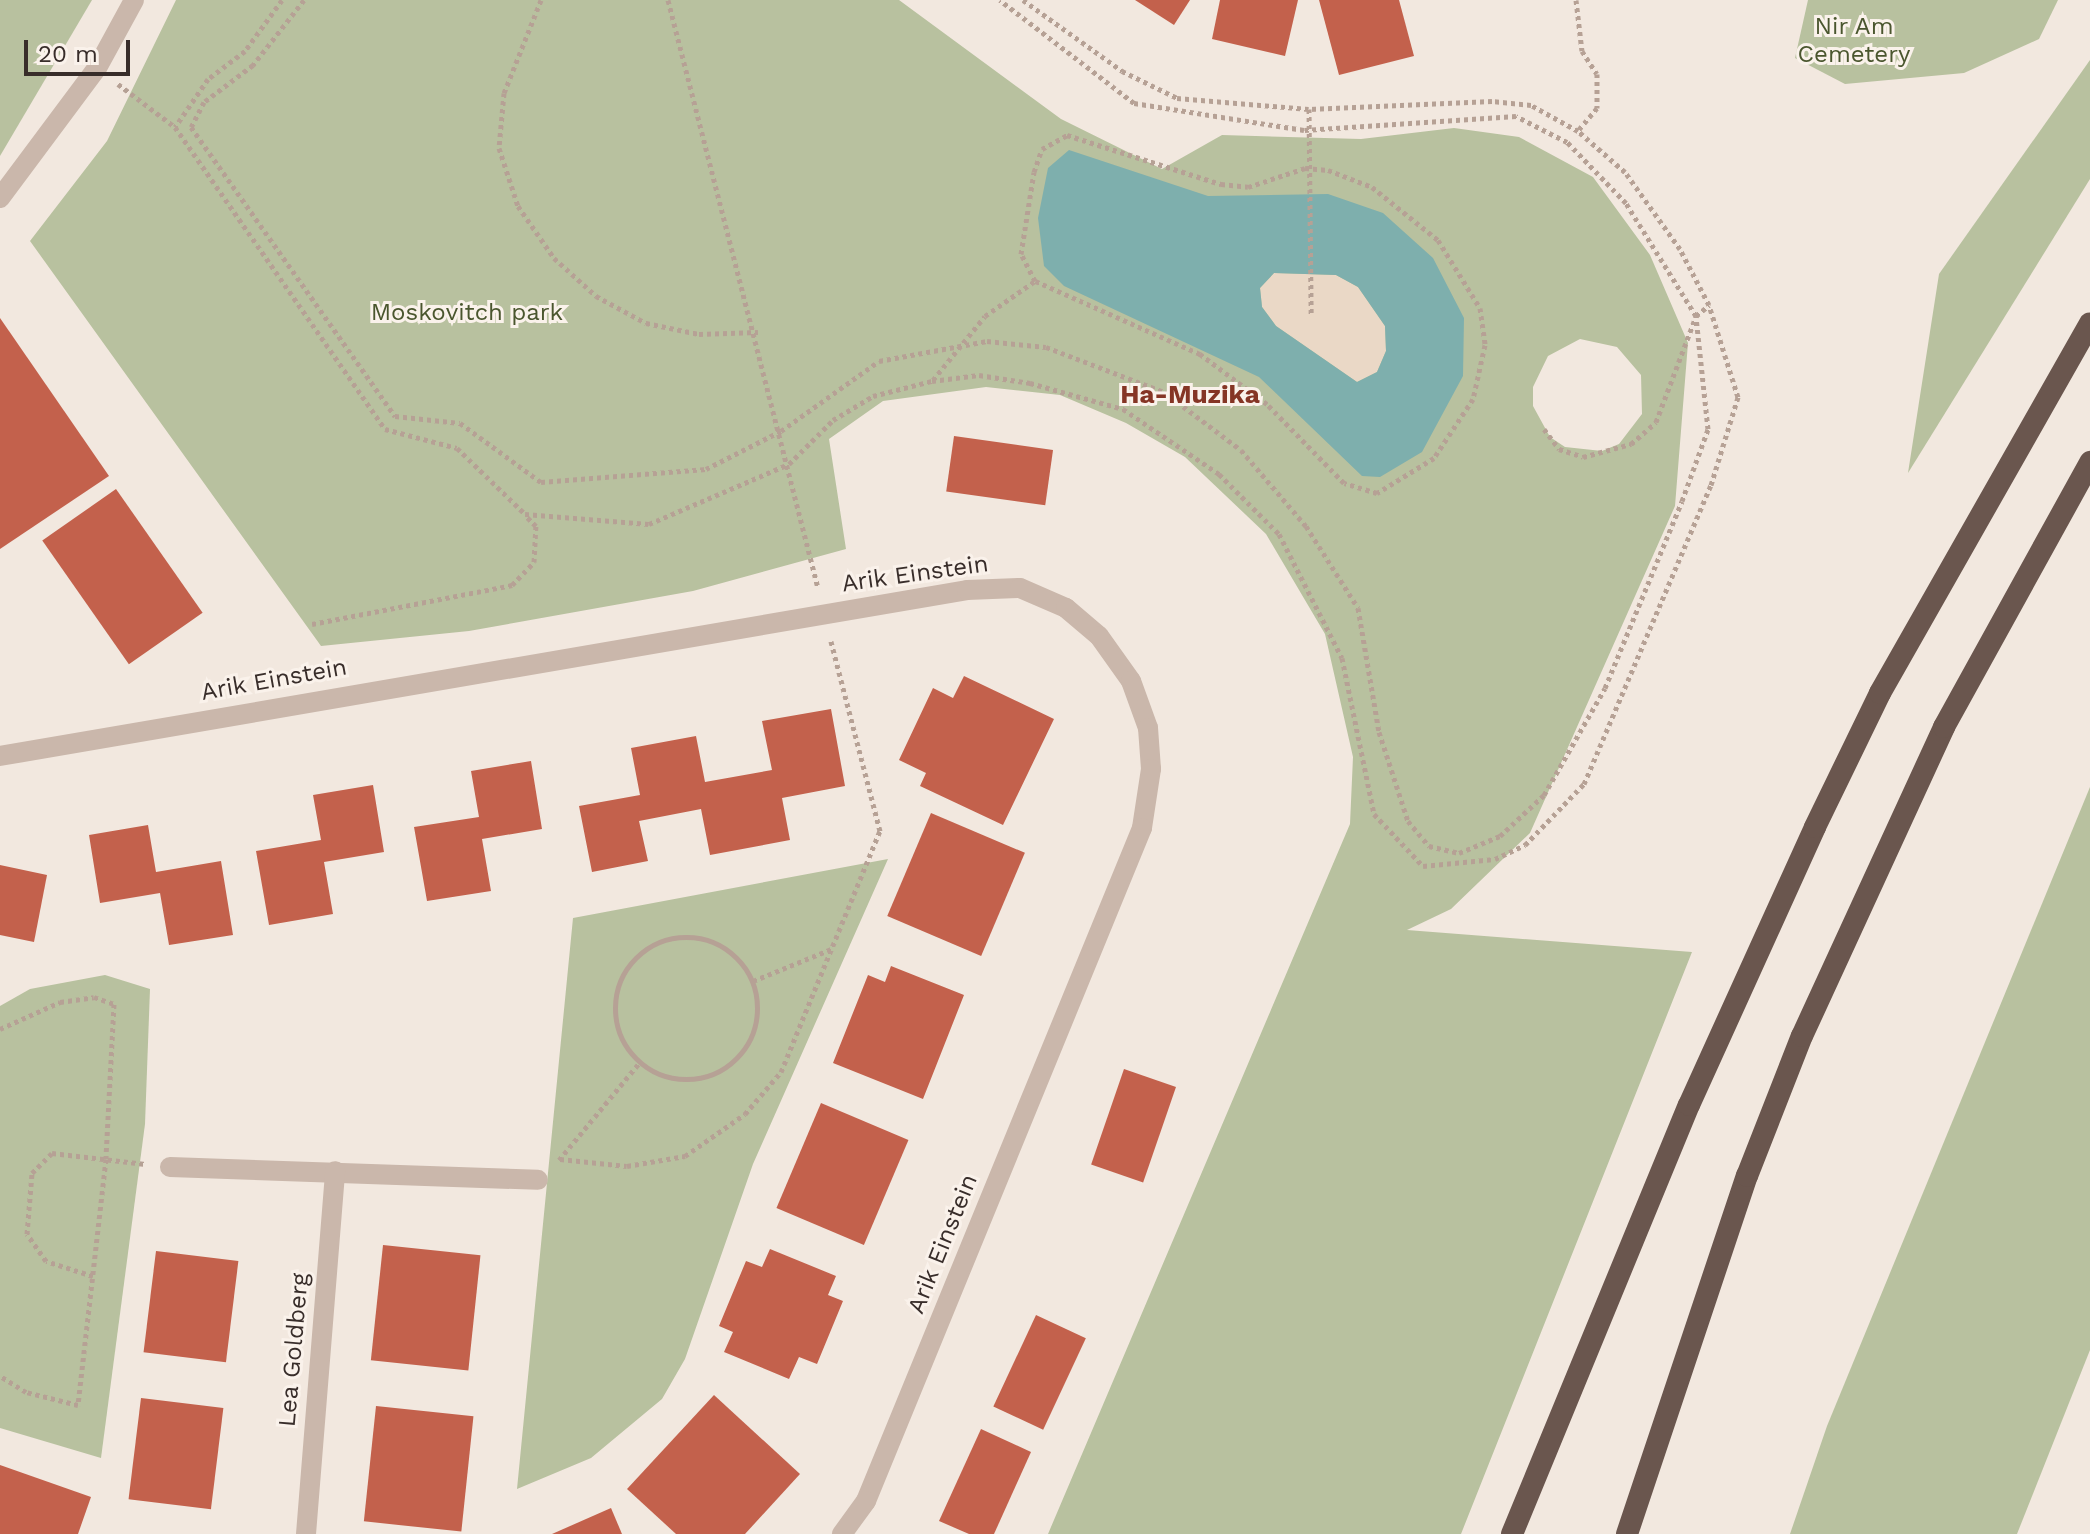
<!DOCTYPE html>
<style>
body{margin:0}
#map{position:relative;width:2090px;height:1534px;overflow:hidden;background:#f2e8df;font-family:"Work Sans",sans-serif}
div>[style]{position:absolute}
.green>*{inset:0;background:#b8c19f}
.plaza>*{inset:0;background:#ead8c6}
.water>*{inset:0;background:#7eafad}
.building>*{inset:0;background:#c3614c;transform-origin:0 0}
.path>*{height:5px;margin-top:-2.5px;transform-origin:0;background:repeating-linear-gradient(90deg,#b6a195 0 4px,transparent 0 8px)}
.path>.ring{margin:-2.5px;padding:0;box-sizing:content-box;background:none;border:5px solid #b6a195;border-radius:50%}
.minor>*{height:20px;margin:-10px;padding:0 10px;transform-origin:10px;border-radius:10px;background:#cab7ab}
.trunk>*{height:22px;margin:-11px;padding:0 11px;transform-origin:11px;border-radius:11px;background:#6a564e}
span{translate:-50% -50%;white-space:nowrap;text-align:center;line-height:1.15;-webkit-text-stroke:6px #faf2eb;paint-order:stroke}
.park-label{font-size:24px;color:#4a562e}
.street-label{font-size:24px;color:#382d2a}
.neighbourhood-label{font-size:26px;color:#853525;font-weight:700}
.scale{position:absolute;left:24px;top:40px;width:106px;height:36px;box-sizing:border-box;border:4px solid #382d2a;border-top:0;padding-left:10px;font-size:24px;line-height:28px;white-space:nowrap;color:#382d2a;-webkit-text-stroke:6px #faf2eb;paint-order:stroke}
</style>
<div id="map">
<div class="green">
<i style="clip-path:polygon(0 0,92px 0,0 156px)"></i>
<i style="clip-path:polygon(evenodd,176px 0,899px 0,1061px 119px,1162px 169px,1222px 135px,1361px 139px,1454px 128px,1519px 137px,1593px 177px,1650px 255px,1688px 343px,1675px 506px,1530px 833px,1451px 909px,1407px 930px,1692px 952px,1461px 1534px,1048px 1534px,1350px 824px,1353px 757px,1325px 634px,1266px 534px,1185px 457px,1126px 423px,1060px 395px,986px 387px,883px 401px,829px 439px,846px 549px,693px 591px,469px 631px,321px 646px,30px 241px,107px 141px,176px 0,1580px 339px,1617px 347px,1641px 375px,1642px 414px,1619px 444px,1602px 451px,1565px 447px,1550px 437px,1533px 406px,1533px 387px,1548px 356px,1580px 339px)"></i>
<i style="clip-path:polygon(1808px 0,2058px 0,2039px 39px,1964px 73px,1845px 84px,1795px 58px)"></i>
<i style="clip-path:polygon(2090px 60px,2090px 179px,1908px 473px,1939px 274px)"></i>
<i style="clip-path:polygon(2090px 787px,2090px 1350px,2017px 1534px,1790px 1534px,1827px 1426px)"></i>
<i style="clip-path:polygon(888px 859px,753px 1164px,685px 1359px,662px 1399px,591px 1458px,517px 1489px,573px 918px)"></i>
<i style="clip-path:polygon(105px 975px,150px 989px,145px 1124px,101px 1458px,0 1428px,0 1006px,30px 989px)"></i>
</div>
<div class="plaza">
<i style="clip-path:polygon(1274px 273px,1336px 275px,1358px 287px,1385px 326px,1386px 351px,1377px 372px,1357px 382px,1276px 326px,1262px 307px,1260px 288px)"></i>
</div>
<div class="water">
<i style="clip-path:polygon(evenodd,1069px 150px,1208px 196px,1328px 194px,1383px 213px,1433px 258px,1464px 318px,1463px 376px,1422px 452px,1380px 477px,1362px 476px,1259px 377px,1064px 286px,1044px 266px,1038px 218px,1048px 168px,1069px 150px,1274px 273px,1336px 275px,1358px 287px,1385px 326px,1386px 351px,1377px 372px,1357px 382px,1276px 326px,1262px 307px,1260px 288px,1274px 273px)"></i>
</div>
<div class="building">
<i style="clip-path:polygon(1135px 0,1190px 0,1174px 25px)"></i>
<i style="clip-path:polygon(1220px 0,1298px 0,1285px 56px,1212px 39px)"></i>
<i style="clip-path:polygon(1319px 0,1399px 0,1414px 56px,1339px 75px)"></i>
<i style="clip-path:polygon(0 318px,109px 476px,0 549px)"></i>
<i style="left:954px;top:436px;width:100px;height:56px;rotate:8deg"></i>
<i style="left:116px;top:489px;width:151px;height:90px;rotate:55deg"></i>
<i style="clip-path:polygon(964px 676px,1054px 719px,1003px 825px,920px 786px,926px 773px,899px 760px,933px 688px,953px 698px)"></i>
<i style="clip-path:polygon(831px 709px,845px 786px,782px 798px,790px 840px,710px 855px,701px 809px,639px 821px,648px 861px,592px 872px,579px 806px,640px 795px,631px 748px,696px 736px,705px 782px,772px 770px,762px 721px)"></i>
<i style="clip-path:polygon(531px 761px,542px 829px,482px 839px,491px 891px,427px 901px,414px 827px,479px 817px,471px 771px)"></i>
<i style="clip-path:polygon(373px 785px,384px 852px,324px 862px,333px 914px,269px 925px,256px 851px,321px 840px,313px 795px)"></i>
<i style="left:931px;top:813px;width:102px;height:112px;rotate:23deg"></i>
<i style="clip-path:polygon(148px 825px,156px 872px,221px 861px,233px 935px,169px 945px,160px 893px,100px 903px,89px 835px)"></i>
<i style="clip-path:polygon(0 865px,47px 875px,34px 942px,0 935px)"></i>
<i style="clip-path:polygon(891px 966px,964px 995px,923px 1099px,833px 1063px,868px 975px,885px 982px)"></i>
<i style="left:1124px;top:1069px;width:55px;height:101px;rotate:19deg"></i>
<i style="left:821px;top:1103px;width:95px;height:114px;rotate:23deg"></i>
<i style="left:383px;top:1245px;width:98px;height:116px;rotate:6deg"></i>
<i style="clip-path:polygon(770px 1249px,836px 1276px,828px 1295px,843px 1301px,817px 1364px,799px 1357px,789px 1379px,724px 1352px,733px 1332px,719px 1326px,746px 1261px,762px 1267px)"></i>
<i style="left:156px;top:1251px;width:83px;height:102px;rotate:7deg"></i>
<i style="left:1036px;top:1315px;width:55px;height:101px;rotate:25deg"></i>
<i style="clip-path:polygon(714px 1395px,800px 1474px,745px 1534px,676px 1534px,627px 1489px)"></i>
<i style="left:141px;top:1398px;width:83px;height:102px;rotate:7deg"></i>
<i style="left:376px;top:1406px;width:98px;height:116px;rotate:6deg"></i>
<i style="clip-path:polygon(981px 1429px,1031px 1452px,994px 1534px,969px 1534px,939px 1521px)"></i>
<i style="clip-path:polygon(0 1465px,91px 1497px,78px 1534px,0 1534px)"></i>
<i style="clip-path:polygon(611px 1508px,622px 1534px,552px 1534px)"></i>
</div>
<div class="path">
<i style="left:282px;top:0;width:63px;rotate:126deg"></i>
<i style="left:245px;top:51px;width:46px;rotate:142.9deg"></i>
<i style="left:208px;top:79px;width:58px;rotate:124.5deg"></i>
<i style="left:175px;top:127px;width:368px;rotate:55.2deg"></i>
<i style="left:385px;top:429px;width:74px;rotate:14.8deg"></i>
<i style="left:457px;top:448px;width:95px;rotate:44.1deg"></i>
<i style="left:525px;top:514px;width:124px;rotate:4.6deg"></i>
<i style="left:649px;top:524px;width:152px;rotate:-23.2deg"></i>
<i style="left:789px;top:464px;width:62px;rotate:-45deg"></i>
<i style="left:833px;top:420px;width:47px;rotate:-31deg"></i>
<i style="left:873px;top:396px;width:61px;rotate:-14.3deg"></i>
<i style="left:932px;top:381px;width:47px;rotate:-7.3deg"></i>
<i style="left:979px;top:375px;width:52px;rotate:8.9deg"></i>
<i style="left:1030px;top:383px;width:97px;rotate:15.6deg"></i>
<i style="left:1123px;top:409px;width:116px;rotate:34.1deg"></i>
<i style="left:1219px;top:474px;width:85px;rotate:45deg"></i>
<i style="left:1279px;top:534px;width:139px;rotate:63.1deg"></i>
<i style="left:1342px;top:658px;width:159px;rotate:78.4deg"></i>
<i style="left:1374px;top:814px;width:71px;rotate:46.7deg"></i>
<i style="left:1423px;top:866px;width:72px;rotate:-5.6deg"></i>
<i style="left:1495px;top:859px;width:33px;rotate:-25deg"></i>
<i style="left:1525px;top:845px;width:85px;rotate:-46deg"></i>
<i style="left:1584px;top:784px;width:325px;rotate:-67deg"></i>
<i style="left:1711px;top:485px;width:92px;rotate:-72.9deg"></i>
<i style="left:1738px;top:397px;width:96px;rotate:-107.5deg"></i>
<i style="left:1709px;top:305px;width:63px;rotate:-117.4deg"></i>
<i style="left:1680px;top:249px;width:95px;rotate:-125.5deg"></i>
<i style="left:1625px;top:172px;width:62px;rotate:-138.9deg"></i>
<i style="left:1578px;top:131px;width:54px;rotate:-151deg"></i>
<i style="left:1531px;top:105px;width:39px;rotate:-174deg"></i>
<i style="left:1492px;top:101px;width:183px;rotate:177.5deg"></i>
<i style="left:304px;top:0;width:83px;rotate:128.1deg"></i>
<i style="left:253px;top:65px;width:61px;rotate:142.9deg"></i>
<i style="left:204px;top:102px;width:28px;rotate:117deg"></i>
<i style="left:191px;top:127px;width:354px;rotate:54.8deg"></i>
<i style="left:395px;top:416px;width:65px;rotate:6.1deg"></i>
<i style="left:460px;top:423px;width:100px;rotate:36.1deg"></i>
<i style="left:541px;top:482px;width:166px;rotate:-4.5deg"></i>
<i style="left:706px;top:469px;width:84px;rotate:-26.9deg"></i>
<i style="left:781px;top:431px;width:120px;rotate:-35.5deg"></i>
<i style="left:879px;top:361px;width:110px;rotate:-10.5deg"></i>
<i style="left:987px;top:341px;width:59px;rotate:5.8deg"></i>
<i style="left:1046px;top:347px;width:126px;rotate:20.9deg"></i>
<i style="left:1164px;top:392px;width:96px;rotate:37deg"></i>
<i style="left:1241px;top:450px;width:100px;rotate:49.5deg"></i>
<i style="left:1306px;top:526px;width:97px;rotate:57.6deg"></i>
<i style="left:1358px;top:608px;width:126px;rotate:80.4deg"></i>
<i style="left:1379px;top:732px;width:94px;rotate:72deg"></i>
<i style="left:1408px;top:821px;width:33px;rotate:50deg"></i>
<i style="left:1429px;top:846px;width:31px;rotate:13deg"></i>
<i style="left:1459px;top:853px;width:44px;rotate:-22.5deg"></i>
<i style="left:1500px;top:836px;width:60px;rotate:-43deg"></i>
<i style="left:1544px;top:795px;width:123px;rotate:-60.3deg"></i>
<i style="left:1605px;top:688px;width:202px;rotate:-67.6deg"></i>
<i style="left:1682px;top:501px;width:77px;rotate:-70.1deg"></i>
<i style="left:1708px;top:429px;width:114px;rotate:-96.1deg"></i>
<i style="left:1696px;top:316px;width:133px;rotate:-121.8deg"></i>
<i style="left:1626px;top:203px;width:85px;rotate:-134deg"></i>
<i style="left:1567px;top:142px;width:57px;rotate:-153deg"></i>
<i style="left:1516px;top:116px;width:212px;rotate:176.2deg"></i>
<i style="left:1304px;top:130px;width:172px;rotate:-171deg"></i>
<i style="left:1134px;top:103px;width:169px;rotate:-142.5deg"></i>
<i style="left:541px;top:0;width:100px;rotate:111.7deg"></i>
<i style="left:504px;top:93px;width:55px;rotate:95.2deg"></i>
<i style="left:499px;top:148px;width:61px;rotate:71.9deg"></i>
<i style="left:518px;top:206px;width:63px;rotate:55.3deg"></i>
<i style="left:554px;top:258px;width:57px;rotate:42.1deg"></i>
<i style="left:596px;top:296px;width:57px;rotate:28.4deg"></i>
<i style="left:646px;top:323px;width:54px;rotate:11.7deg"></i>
<i style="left:699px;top:334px;width:59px;rotate:-1.9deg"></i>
<i style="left:668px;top:0;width:607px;rotate:75.69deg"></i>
<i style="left:1023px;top:0;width:122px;rotate:35.6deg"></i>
<i style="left:1122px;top:71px;width:61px;rotate:26.1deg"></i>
<i style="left:1177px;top:98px;width:132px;rotate:4.8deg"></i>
<i style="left:1309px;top:109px;width:206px;rotate:89.4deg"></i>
<i style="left:1576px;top:0;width:51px;rotate:83.3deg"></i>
<i style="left:1582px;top:51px;width:27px;rotate:57deg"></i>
<i style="left:1597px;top:74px;width:34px;rotate:90deg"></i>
<i style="left:1597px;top:108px;width:30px;rotate:130deg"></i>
<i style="left:118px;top:84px;width:71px;rotate:37deg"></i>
<i style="left:1067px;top:135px;width:162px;rotate:17.7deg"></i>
<i style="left:1221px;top:184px;width:27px;rotate:6deg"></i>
<i style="left:1248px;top:187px;width:60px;rotate:-18.4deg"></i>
<i style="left:1305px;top:168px;width:23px;rotate:5deg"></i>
<i style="left:1328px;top:170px;width:47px;rotate:21.1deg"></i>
<i style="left:1372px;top:187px;width:85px;rotate:38.8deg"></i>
<i style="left:1438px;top:240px;width:80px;rotate:58.3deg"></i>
<i style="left:1480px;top:308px;width:37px;rotate:82deg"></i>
<i style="left:1485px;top:345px;width:55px;rotate:102.5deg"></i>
<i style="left:1473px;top:399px;width:71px;rotate:123.5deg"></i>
<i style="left:1434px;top:458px;width:67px;rotate:148.4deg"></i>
<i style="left:1377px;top:493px;width:34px;rotate:-163deg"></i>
<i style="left:1344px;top:483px;width:110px;rotate:-134.3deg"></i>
<i style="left:1267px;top:404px;width:84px;rotate:-143.3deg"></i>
<i style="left:1200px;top:354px;width:180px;rotate:-156.1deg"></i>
<i style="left:1035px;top:281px;width:30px;rotate:-117deg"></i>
<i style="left:1021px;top:254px;width:83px;rotate:-81deg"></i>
<i style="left:1034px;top:172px;width:24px;rotate:-71deg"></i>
<i style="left:1042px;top:149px;width:29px;rotate:-29deg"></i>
<i style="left:933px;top:380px;width:82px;rotate:-50.9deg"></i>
<i style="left:985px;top:316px;width:61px;rotate:-35deg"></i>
<i style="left:1544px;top:429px;width:25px;rotate:53deg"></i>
<i style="left:1559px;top:449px;width:25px;rotate:18deg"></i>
<i style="left:1583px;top:457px;width:50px;rotate:-15.2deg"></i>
<i style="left:1631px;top:444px;width:33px;rotate:-41deg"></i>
<i style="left:1656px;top:422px;width:113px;rotate:-69.3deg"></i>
<i style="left:1696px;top:316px;width:17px;rotate:-40deg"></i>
<i style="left:312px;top:624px;width:204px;rotate:-11deg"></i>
<i style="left:512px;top:585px;width:32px;rotate:-46deg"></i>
<i style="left:534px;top:562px;width:36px;rotate:-87deg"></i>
<i style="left:536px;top:526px;width:16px;rotate:-135deg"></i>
<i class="ring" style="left:615px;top:937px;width:137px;height:137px"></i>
<i style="left:753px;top:981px;width:87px;rotate:-22.2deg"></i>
<i style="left:0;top:1029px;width:66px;rotate:-24.2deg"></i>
<i style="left:60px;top:1002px;width:34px;rotate:-8deg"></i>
<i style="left:94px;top:997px;width:21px;rotate:19deg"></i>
<i style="left:114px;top:1004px;width:155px;rotate:93deg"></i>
<i style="left:106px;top:1159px;width:248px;rotate:96.5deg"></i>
<i style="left:78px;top:1405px;width:54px;rotate:-166deg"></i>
<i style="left:26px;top:1392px;width:31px;rotate:-148deg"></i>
<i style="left:560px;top:1159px;width:67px;rotate:6deg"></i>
<i style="left:627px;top:1166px;width:59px;rotate:-9.8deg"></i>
<i style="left:685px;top:1156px;width:73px;rotate:-35deg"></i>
<i style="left:745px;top:1114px;width:55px;rotate:-49.4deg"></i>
<i style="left:781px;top:1072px;width:261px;rotate:-67.7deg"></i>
<i style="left:880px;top:831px;width:196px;rotate:-104.5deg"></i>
<i style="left:559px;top:1160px;width:127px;rotate:-50.4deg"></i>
<i style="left:93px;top:1276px;width:49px;rotate:-162.3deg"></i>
<i style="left:46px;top:1261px;width:33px;rotate:-125deg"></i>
<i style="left:27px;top:1234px;width:61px;rotate:-85.3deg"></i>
<i style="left:32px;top:1173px;width:28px;rotate:-45deg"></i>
<i style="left:52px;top:1153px;width:94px;rotate:6.7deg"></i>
</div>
<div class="minor">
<i style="left:0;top:198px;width:162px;rotate:-53.3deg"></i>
<i style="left:97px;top:68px;width:77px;rotate:-61.4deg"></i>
<i style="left:0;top:756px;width:981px;rotate:-9.74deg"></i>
<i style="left:967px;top:590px;width:53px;rotate:-2.2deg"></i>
<i style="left:1020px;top:588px;width:50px;rotate:23.5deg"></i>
<i style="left:1066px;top:608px;width:43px;rotate:40.3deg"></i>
<i style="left:1099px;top:636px;width:55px;rotate:54.6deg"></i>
<i style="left:1131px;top:681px;width:50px;rotate:70.1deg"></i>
<i style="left:1148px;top:728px;width:41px;rotate:85.8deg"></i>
<i style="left:1151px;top:769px;width:60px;rotate:98.7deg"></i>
<i style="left:1142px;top:828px;width:727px;rotate:112.3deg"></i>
<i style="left:866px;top:1501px;width:41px;rotate:126deg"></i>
<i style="left:170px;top:1167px;width:368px;rotate:2deg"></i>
<i style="left:306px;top:1534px;width:364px;rotate:-85.4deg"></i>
</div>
<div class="trunk">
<i style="left:1512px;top:1534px;width:464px;rotate:-67.6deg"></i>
<i style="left:1689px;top:1105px;width:305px;rotate:-65.6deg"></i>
<i style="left:1815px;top:827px;width:149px;rotate:-64.1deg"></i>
<i style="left:1880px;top:693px;width:425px;rotate:-60.4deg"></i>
<i style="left:1627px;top:1534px;width:378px;rotate:-71.5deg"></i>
<i style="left:1747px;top:1176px;width:150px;rotate:-68.6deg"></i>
<i style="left:1802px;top:1036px;width:340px;rotate:-65.3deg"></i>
<i style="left:1944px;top:727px;width:303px;rotate:-61.1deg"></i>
</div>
<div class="park-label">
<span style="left:1854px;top:41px">Nir Am<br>Cemetery</span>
<span style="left:467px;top:313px">Moskovitch park</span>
</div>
<div class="street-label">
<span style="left:915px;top:574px;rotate:-8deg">Arik Einstein</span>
<span style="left:274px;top:680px;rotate:-10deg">Arik Einstein</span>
<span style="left:943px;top:1244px;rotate:-68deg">Arik Einstein</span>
<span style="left:294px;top:1350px;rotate:-85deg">Lea Goldberg</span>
</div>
<div class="neighbourhood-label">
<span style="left:1190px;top:395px">Ha-Muzika</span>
</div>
<div class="scale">20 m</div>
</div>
